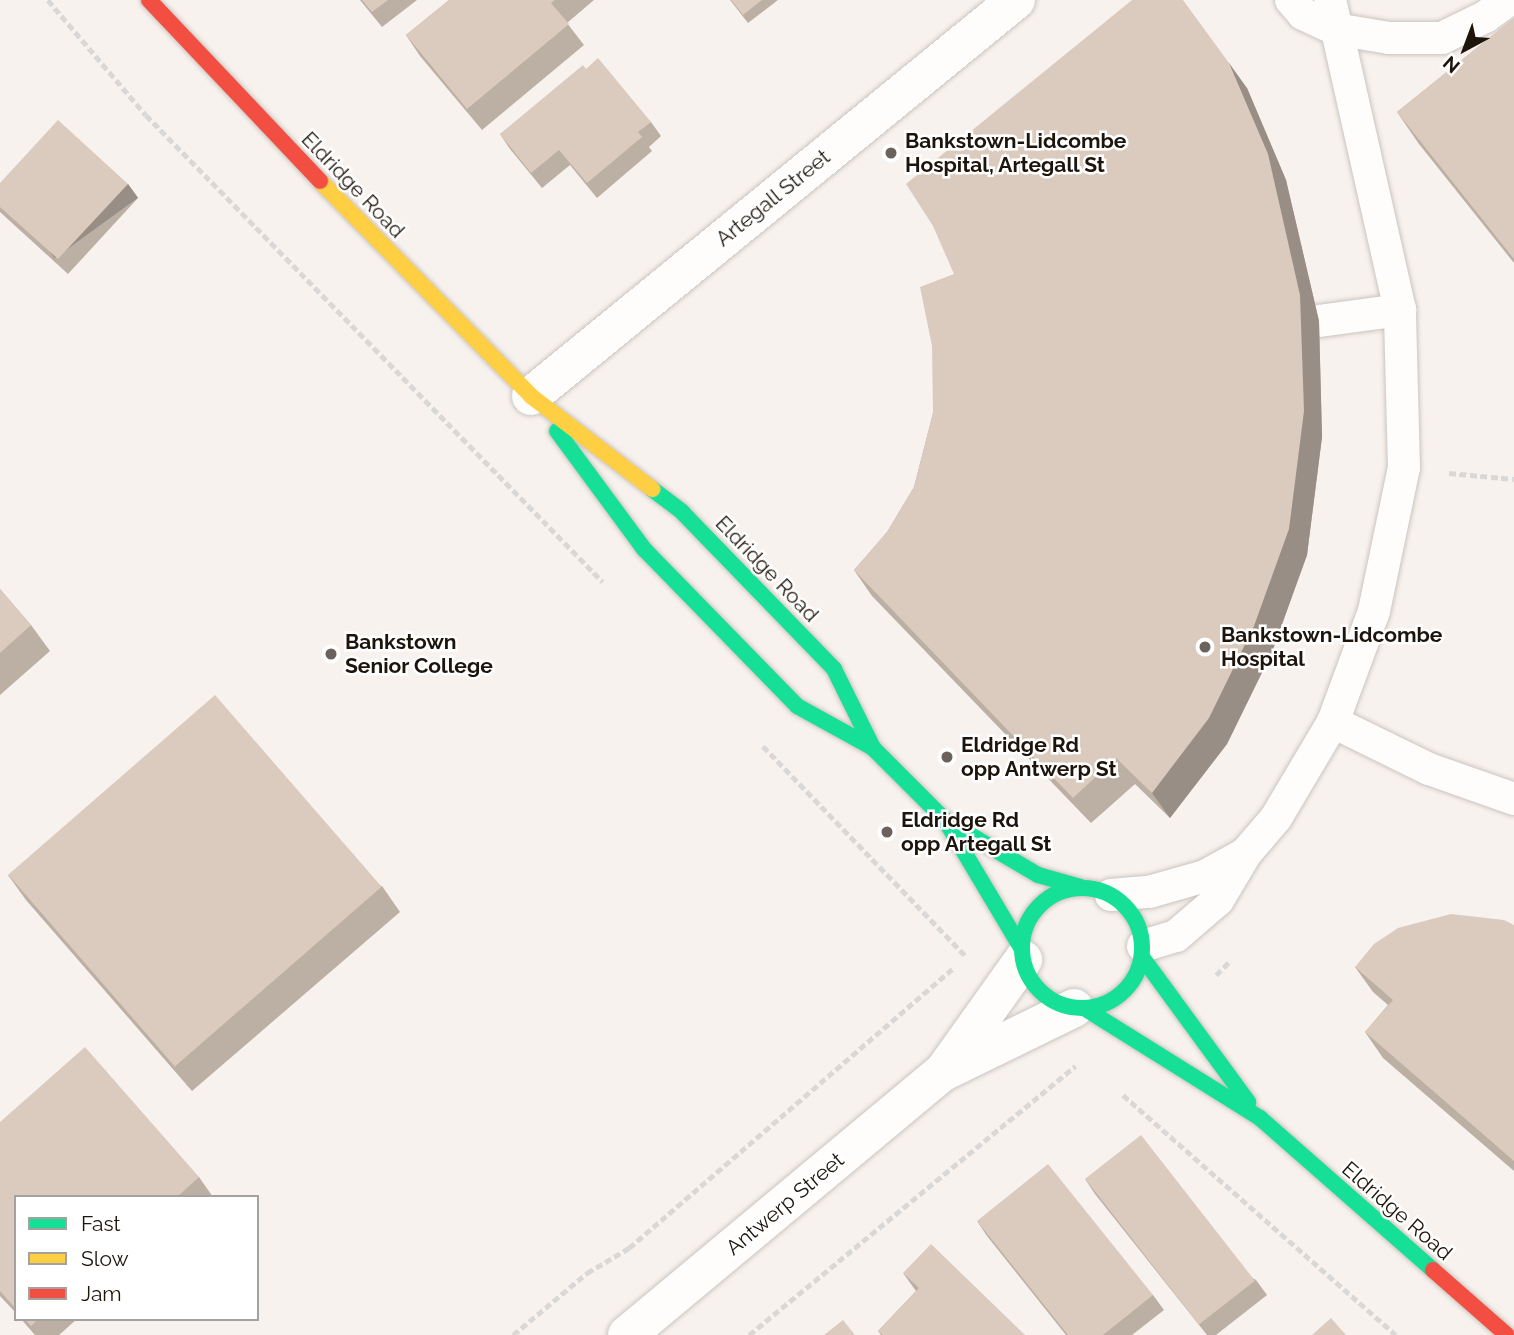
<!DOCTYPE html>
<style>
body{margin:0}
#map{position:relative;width:1514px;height:1335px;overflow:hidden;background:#f8f2ee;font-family:Raleway,sans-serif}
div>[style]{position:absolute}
.path>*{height:4.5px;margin-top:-2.25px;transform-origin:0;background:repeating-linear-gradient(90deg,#d9d8d6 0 7px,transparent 0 10.5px)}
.roads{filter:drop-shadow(0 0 2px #cbc4bf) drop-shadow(0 0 2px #cbc4bf)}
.lane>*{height:32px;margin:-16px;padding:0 16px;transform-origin:16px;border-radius:16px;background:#fefdfc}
.street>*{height:38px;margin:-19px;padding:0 19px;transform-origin:19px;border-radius:19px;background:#fefdfc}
.fast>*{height:16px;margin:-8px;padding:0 8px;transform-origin:8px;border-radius:8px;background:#16e098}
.fast>.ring{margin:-8px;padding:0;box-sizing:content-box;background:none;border:16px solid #16e098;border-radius:50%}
.slow>*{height:16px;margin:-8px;padding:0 8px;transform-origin:8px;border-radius:8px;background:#ffcf43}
.jam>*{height:16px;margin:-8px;padding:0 8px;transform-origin:8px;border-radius:8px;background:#f24e42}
.wall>*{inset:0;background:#bcafa3}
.shaded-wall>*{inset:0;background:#998e85;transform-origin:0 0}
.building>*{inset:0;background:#dbcbbe;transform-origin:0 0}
.dots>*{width:19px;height:19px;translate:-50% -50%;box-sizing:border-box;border:4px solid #fff;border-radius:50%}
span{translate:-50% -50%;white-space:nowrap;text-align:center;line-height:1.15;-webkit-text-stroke:5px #fff;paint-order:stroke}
.poi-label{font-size:21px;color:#1d140c;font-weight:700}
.left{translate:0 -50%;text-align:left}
.street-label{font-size:21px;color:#1d140c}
.legend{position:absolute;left:14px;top:1195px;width:245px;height:126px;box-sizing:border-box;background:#fff;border:2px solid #a5a19e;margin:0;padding:9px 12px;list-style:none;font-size:21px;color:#1d140c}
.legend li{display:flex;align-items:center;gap:14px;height:35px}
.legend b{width:35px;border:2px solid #a5a19e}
.north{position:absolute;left:1430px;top:14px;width:70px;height:70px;-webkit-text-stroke:5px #fff;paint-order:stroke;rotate:221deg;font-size:19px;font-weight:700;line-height:28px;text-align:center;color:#1d140c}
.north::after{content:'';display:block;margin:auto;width:24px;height:32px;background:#1d140c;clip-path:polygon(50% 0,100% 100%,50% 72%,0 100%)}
</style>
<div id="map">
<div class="path">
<i style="left:48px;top:0;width:151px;rotate:49.6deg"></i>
<i style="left:146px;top:115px;width:653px;rotate:45.62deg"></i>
<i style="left:1449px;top:473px;width:65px;rotate:5.3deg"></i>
<i style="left:763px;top:746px;width:292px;rotate:46deg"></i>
<i style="left:1216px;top:975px;width:21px;rotate:-45deg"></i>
<i style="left:1123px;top:1095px;width:363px;rotate:41.3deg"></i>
<i style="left:513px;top:1335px;width:97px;rotate:-40deg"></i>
<i style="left:587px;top:1273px;width:49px;rotate:-30.8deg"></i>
<i style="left:629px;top:1248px;width:427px;rotate:-40.8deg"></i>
<i style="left:749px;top:1335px;width:423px;rotate:-39.5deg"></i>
</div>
<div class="roads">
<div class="lane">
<i style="left:1291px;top:0;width:18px;rotate:49deg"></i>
<i style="left:1303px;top:14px;width:35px;rotate:25deg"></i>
<i style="left:1335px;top:29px;width:55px;rotate:9.5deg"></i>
<i style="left:1389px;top:38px;width:53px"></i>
<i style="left:1442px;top:38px;width:48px;rotate:-26deg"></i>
<i style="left:1485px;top:17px;width:29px;rotate:-36deg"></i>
<i style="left:1319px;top:321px;width:82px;rotate:-7.7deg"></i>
<i style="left:1333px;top:722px;width:107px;rotate:26.1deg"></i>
<i style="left:1429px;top:769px;width:90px;rotate:19.4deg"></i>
<i style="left:1111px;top:895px;width:38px;rotate:-5deg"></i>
<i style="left:1149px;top:892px;width:58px;rotate:-15.9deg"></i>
<i style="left:1205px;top:876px;width:46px;rotate:-28.8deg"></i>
<i style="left:1143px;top:946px;width:34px;rotate:-17deg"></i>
<i style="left:1176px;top:936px;width:55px;rotate:-40.6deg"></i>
<i style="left:1218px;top:900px;width:55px;rotate:-59.2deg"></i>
<i style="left:1246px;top:853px;width:46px;rotate:-49.4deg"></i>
<i style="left:1276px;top:818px;width:112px;rotate:-59.3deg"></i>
<i style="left:1333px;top:722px;width:118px;rotate:-69.7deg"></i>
<i style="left:1374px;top:611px;width:146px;rotate:-78.2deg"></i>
<i style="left:1404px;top:468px;width:158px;rotate:-91.5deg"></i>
<i style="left:1400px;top:310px;width:318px;rotate:-102.7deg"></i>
</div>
<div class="street">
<i style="left:531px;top:396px;width:626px;rotate:-39.23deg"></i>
<i style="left:946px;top:1068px;width:133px;rotate:-54.5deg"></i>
<i style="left:627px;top:1335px;width:411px;rotate:-39.8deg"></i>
<i style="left:943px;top:1072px;width:146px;rotate:-26deg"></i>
</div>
<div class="fast">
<i style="left:557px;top:431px;width:147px;rotate:53.6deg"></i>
<i style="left:644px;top:549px;width:219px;rotate:45.7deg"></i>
<i style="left:797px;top:706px;width:87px;rotate:28.9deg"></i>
<i style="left:873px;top:748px;width:102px;rotate:45deg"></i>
<i style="left:945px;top:820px;width:150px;rotate:59.2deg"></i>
<i style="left:652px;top:489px;width:38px;rotate:37deg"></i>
<i style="left:682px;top:512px;width:219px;rotate:45.9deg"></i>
<i style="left:834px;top:669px;width:88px;rotate:63.7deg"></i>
<i style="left:950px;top:823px;width:102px;rotate:30.6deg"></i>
<i style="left:1038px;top:875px;width:45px;rotate:15.6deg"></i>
<i class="ring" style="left:1022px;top:888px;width:104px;height:104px"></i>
<i style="left:1142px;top:957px;width:180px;rotate:53.8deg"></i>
<i style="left:1084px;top:1008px;width:208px;rotate:32deg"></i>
<i style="left:1260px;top:1118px;width:230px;rotate:41.3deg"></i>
</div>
<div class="slow">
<i style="left:320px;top:181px;width:301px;rotate:45.5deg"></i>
<i style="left:531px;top:396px;width:153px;rotate:37.5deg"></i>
</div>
<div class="jam">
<i style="left:149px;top:0;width:249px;rotate:46.6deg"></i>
<i style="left:1433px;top:1270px;width:98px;rotate:41.3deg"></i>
</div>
</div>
<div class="wall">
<i style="clip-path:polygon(360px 0,417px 0,382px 27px)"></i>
<i style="clip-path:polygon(449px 0,594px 0,567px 23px,584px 45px,482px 130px,420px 56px,406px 35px)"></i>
<i style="clip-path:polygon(730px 0,778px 0,748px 23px)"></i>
<i style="clip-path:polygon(1514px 18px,1514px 263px,1419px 144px,1397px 112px)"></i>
<i style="clip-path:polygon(586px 69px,651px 122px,661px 136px,649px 147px,652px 151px,597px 198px,570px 165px,542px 188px,510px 149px,500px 134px)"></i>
<i style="clip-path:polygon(1247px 88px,1286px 180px,1319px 321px,1322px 437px,1307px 555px,1272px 652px,1227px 744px,1170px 818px,1135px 784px,1091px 823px,872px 596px,854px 570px,887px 532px,914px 487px,933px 413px,954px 274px)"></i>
<i style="clip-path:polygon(0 183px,128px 184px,138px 198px,68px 274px,0 212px)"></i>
<i style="clip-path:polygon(0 589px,31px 625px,50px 651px,0 695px)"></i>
<i style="clip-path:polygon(8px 875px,382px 886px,400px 912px,192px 1091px,26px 900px)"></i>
<i style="clip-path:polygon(1514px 925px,1514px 1171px,1383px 1058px,1365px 1032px,1388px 1005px,1373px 992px,1355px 967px)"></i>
<i style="clip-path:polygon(0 1122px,199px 1177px,213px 1197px,16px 1197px,16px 1313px,0 1296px)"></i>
<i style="clip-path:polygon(1085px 1179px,1256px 1280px,1267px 1295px,1216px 1335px,1207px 1335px,1095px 1194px)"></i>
<i style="clip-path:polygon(977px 1221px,1153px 1295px,1164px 1310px,1132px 1335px,1066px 1335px,987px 1236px)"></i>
<i style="clip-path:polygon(903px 1273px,1025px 1335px,881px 1335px,878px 1331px,916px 1291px)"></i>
<i style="clip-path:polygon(21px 1319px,77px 1319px,59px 1335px,35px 1335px)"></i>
</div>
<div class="shaded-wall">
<i style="clip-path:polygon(1229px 63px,1247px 88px,1286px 180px,1319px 321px,1322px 437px,1307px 555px,1272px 652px,1227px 744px,1170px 818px,1152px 793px)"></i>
<i style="left:128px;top:184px;width:17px;height:103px;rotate:54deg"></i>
</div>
<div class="building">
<i style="clip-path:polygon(362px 0,388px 0,372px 12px)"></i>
<i style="clip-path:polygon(449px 0,555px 0,551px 3px,569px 24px,467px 109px,406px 35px)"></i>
<i style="clip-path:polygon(731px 0,762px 0,743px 15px)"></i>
<i style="clip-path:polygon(1132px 0,1183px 0,1229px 63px,1268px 154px,1300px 295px,1304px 411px,1289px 529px,1254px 626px,1209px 718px,1152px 793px,1116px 758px,1073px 798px,854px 570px,887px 532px,914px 487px,933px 413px,932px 346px,920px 287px,954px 274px,933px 226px,906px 184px)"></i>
<i style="clip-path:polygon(1514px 18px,1514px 259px,1397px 112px)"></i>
<i style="clip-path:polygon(598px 58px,651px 122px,638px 132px,642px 137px,587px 183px,559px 150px,531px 173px,500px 134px,583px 65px,586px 69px)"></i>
<i style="clip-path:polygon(58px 120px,128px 184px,58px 259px,0 207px,0 183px)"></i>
<i style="clip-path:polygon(0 589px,31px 625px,0 653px)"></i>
<i style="left:215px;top:695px;width:254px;height:274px;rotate:49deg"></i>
<i style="clip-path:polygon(1451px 914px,1504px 920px,1514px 925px,1514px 1161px,1365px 1032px,1393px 1000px,1355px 967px,1374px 944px,1398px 928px)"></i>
<i style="clip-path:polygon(85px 1047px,199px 1177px,177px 1197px,16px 1197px,16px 1309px,0 1291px,0 1122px)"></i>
<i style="left:1141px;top:1135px;width:185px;height:71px;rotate:52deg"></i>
<i style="clip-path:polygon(1048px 1164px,1153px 1295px,1103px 1335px,1068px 1335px,977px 1221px)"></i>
<i style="clip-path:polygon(931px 1244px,1025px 1335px,883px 1335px,878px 1331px,919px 1288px,903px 1273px)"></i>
<i style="clip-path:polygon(1331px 1318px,1346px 1335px,1312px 1335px)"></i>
<i style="clip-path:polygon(25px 1319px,38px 1319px,31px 1326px)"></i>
<i style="clip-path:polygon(843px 1320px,855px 1335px,824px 1335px)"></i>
</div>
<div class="dots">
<i style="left:891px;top:153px;background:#6a625b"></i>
<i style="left:1205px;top:647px;background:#6a625b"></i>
<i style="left:331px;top:654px;background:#6a625b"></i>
<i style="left:947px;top:757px;background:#6a625b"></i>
<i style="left:887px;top:832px;background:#6a625b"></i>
</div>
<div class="poi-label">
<span class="left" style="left:905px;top:153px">Bankstown-Lidcombe<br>Hospital, Artegall St</span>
<span class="left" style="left:1221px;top:647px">Bankstown-Lidcombe<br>Hospital</span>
<span class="left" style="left:345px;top:654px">Bankstown<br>Senior College</span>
<span class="left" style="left:961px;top:757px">Eldridge Rd<br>opp Antwerp St</span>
<span class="left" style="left:901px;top:832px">Eldridge Rd<br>opp Artegall St</span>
</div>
<div class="street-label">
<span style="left:353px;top:185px;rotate:46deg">Eldridge Road</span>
<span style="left:773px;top:198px;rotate:-39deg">Artegall Street</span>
<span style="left:767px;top:569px;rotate:46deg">Eldridge Road</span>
<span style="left:785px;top:1204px;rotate:-40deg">Antwerp Street</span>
<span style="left:1397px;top:1211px;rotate:41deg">Eldridge Road</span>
</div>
<ul class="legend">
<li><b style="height:9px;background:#16e098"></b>Fast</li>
<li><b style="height:9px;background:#ffcf43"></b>Slow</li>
<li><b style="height:9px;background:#f24e42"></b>Jam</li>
</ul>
<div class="north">N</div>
</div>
